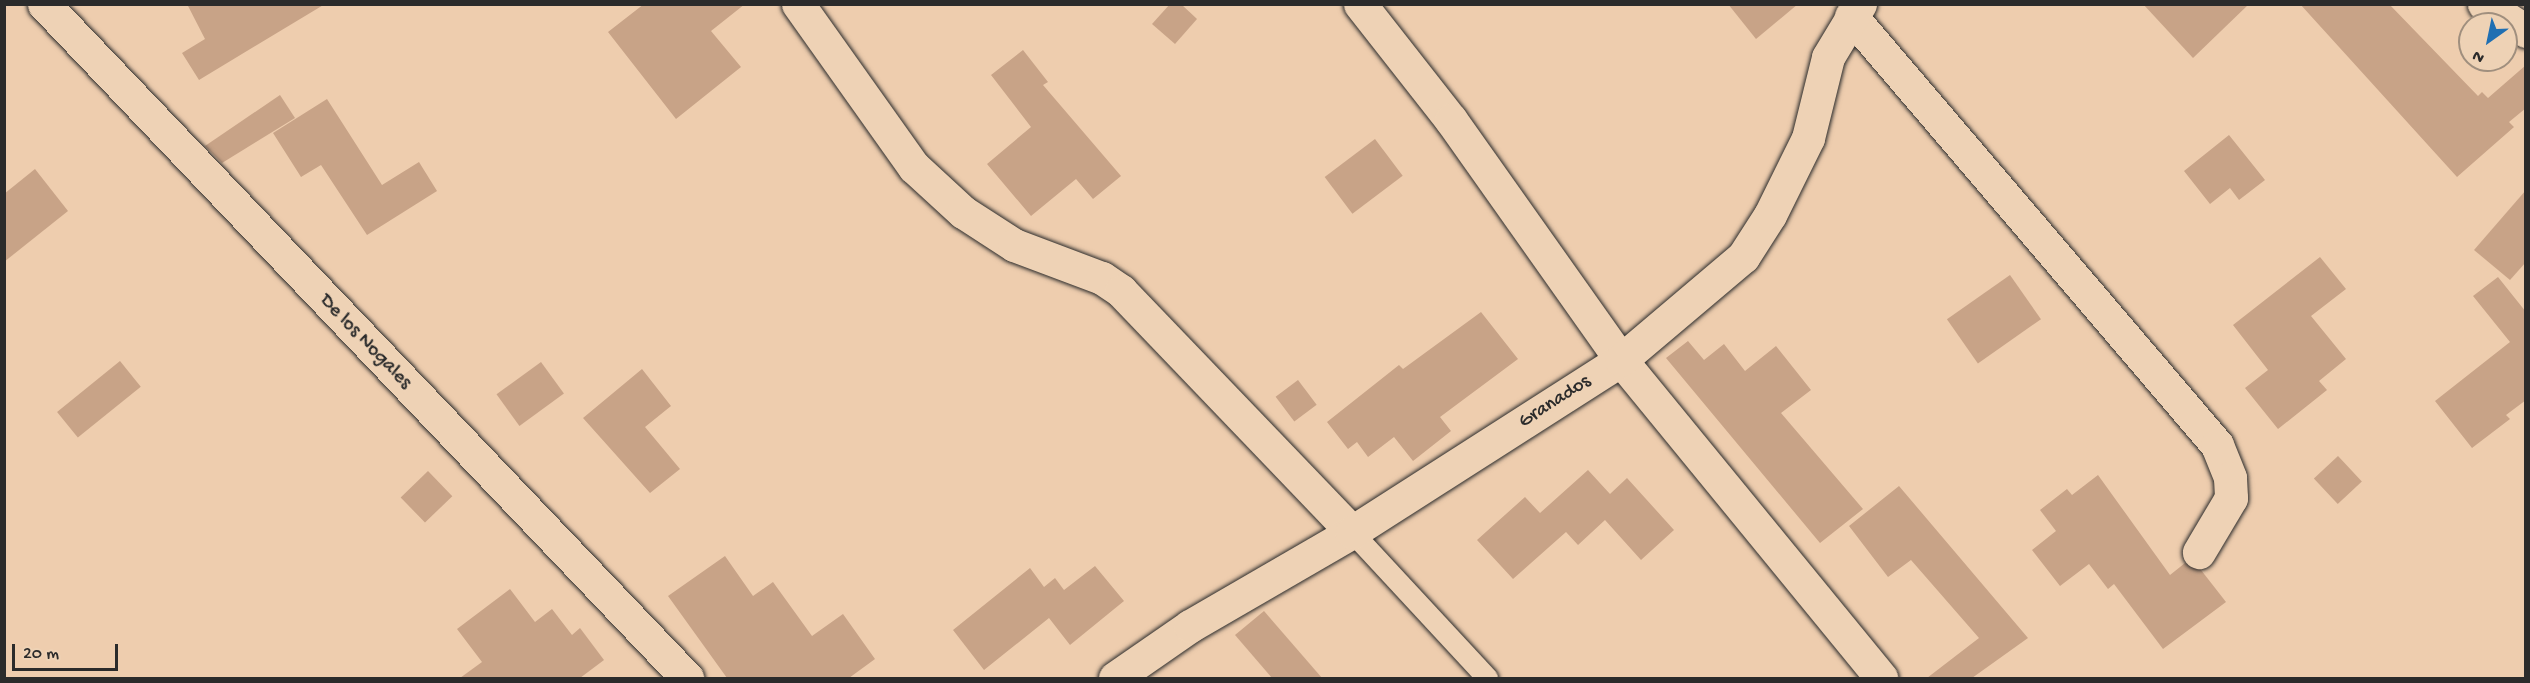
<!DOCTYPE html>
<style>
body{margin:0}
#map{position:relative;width:2530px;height:683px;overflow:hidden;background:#eecdae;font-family:"Gochi Hand",sans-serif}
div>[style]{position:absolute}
.building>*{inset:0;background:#c8a387;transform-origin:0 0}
.roads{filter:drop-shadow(0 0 2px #2b2b2b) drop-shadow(0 0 2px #2b2b2b)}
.lane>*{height:21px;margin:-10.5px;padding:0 10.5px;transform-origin:10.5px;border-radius:10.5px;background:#eed2b5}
.street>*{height:33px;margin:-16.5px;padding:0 16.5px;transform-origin:16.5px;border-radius:16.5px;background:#eed2b5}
span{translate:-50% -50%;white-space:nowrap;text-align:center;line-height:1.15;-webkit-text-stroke:6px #eed2b5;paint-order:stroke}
.street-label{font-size:20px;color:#2b2b2b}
.frame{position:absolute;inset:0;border:6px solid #2b2b2b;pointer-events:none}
.north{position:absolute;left:2458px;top:12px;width:60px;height:60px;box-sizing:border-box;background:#eed2b5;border:2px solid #a08f7e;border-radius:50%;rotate:213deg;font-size:16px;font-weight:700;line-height:24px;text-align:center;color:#2b2b2b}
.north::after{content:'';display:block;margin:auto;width:21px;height:27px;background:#1f6fb2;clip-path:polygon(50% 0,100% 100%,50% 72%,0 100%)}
.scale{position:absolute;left:12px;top:644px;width:106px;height:27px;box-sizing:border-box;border:3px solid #2b2b2b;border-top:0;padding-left:8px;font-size:18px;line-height:21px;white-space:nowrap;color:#2b2b2b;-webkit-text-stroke:4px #eed2b5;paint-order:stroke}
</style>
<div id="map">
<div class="building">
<i style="clip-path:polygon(187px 4px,325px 4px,199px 80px,182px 53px,205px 39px)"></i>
<i style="clip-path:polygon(644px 4px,745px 4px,711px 31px,741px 67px,676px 119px,608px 32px)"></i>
<i style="clip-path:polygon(1170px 4px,1181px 4px,1197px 19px,1175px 44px,1152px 24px)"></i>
<i style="clip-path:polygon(1728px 4px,1798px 4px,1756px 39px)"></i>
<i style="clip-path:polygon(2143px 4px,2249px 4px,2193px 58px)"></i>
<i style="clip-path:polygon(2300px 4px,2389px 4px,2478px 96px,2482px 92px,2488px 98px,2526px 65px,2526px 108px,2509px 122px,2514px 127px,2457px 177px)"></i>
<i style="clip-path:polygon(1023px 50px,1048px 82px,1043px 85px,1121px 176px,1093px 199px,1076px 179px,1031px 216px,987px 164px,1031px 127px,991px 75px)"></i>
<i style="clip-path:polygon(280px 95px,295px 118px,222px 163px,205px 146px)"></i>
<i style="clip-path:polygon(327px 99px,382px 185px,419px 162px,437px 191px,367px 235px,321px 165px,301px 177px,273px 133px)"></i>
<i style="clip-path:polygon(2229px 135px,2265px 180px,2239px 200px,2230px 188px,2210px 204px,2184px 171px)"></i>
<i style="left:1375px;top:139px;width:46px;height:63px;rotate:53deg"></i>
<i style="clip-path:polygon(35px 169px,68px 211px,4px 262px,4px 194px)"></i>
<i style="clip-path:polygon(2526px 190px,2526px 262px,2510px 280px,2474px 250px)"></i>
<i style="clip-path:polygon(2320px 257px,2346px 289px,2311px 316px,2346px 359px,2319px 381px,2327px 390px,2278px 429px,2245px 388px,2268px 370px,2233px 325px)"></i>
<i style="left:2010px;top:275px;width:54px;height:77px;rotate:55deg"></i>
<i style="clip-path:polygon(2498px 277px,2526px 312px,2526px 400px,2506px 415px,2510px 419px,2472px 448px,2435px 401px,2510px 342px,2473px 296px)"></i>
<i style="clip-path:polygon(1481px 312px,1518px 359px,1440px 417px,1451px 431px,1413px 461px,1394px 437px,1368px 457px,1357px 442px,1348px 449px,1327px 422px,1399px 365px,1403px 369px)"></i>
<i style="clip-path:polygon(1688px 341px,1704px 360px,1724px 344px,1745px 371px,1776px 346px,1811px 390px,1781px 413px,1863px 509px,1820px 543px,1666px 358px)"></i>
<i style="left:120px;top:361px;width:33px;height:81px;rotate:51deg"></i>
<i style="left:541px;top:362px;width:39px;height:55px;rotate:54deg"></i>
<i style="clip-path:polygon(642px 369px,671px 406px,645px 427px,680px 469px,650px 493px,583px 418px)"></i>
<i style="left:1298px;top:380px;width:31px;height:28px;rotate:53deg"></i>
<i style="left:2338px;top:456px;width:35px;height:33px;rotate:47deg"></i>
<i style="clip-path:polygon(1588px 470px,1610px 494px,1627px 478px,1674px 530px,1641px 560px,1605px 520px,1578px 545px,1566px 532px,1513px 579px,1477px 540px,1525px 497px,1540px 513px)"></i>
<i style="left:428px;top:471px;width:35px;height:38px;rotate:46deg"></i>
<i style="clip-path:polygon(2098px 475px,2170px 575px,2185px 563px,2201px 570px,2226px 602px,2163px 649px,2114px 584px,2108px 589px,2089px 564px,2060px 586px,2032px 550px,2056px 531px,2040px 510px,2067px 489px,2072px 495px)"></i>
<i style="clip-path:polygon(1899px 486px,2028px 638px,1972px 678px,1927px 678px,1979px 638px,1911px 560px,1888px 577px,1849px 526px)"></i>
<i style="clip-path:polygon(725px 556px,753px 596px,773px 582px,812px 636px,843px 614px,875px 659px,849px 678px,727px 678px,668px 596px)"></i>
<i style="clip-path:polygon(1095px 566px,1124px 601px,1070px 645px,1049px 618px,984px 670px,953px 630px,1030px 568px,1044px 587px,1055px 578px,1064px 590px)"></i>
<i style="clip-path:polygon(510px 589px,535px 622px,552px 609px,572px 635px,580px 628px,604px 660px,580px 678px,460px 678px,482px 662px,457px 629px)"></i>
<i style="clip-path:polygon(1264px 611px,1322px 678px,1272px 678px,1235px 635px)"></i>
</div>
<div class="roads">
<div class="lane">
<i style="left:1352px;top:532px;width:199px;rotate:47.2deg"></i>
</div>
<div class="street">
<i style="left:44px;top:4px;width:932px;rotate:46.35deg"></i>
<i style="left:798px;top:4px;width:200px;rotate:54.6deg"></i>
<i style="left:914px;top:167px;width:67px;rotate:42.6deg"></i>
<i style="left:963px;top:212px;width:61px;rotate:32.9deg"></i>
<i style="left:1014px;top:245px;width:94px;rotate:20.6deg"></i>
<i style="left:1102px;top:278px;width:23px;rotate:34deg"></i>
<i style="left:1121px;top:291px;width:334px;rotate:46.2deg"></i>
<i style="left:1360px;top:4px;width:147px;rotate:51.9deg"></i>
<i style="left:1451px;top:120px;width:294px;rotate:54.7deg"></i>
<i style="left:1621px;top:360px;width:411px;rotate:50.7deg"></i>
<i style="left:2484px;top:4px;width:50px;rotate:32.7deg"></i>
<i style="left:1851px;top:16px;width:564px;rotate:49.53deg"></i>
<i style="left:2217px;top:445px;width:35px;rotate:68deg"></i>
<i style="left:2230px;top:478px;width:20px;rotate:87deg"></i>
<i style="left:2231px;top:498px;width:63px;rotate:120.7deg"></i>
<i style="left:1115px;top:678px;width:91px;rotate:-34.7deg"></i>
<i style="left:1190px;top:626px;width:187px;rotate:-30.1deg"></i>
<i style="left:1352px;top:532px;width:319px;rotate:-32.6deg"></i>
<i style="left:1621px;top:360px;width:160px;rotate:-40.2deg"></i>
<i style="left:1743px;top:257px;width:50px;rotate:-57.3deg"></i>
<i style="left:1770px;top:215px;width:86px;rotate:-63.7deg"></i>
<i style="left:1808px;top:138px;width:83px;rotate:-76.1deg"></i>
<i style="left:1828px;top:57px;width:62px;rotate:-58.9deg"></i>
</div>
</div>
<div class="street-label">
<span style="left:365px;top:342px;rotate:46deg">De los Nogales</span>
<span style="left:1555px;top:402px;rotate:-33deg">Granados</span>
</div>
<div class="frame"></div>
<div class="north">N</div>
<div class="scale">20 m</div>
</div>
